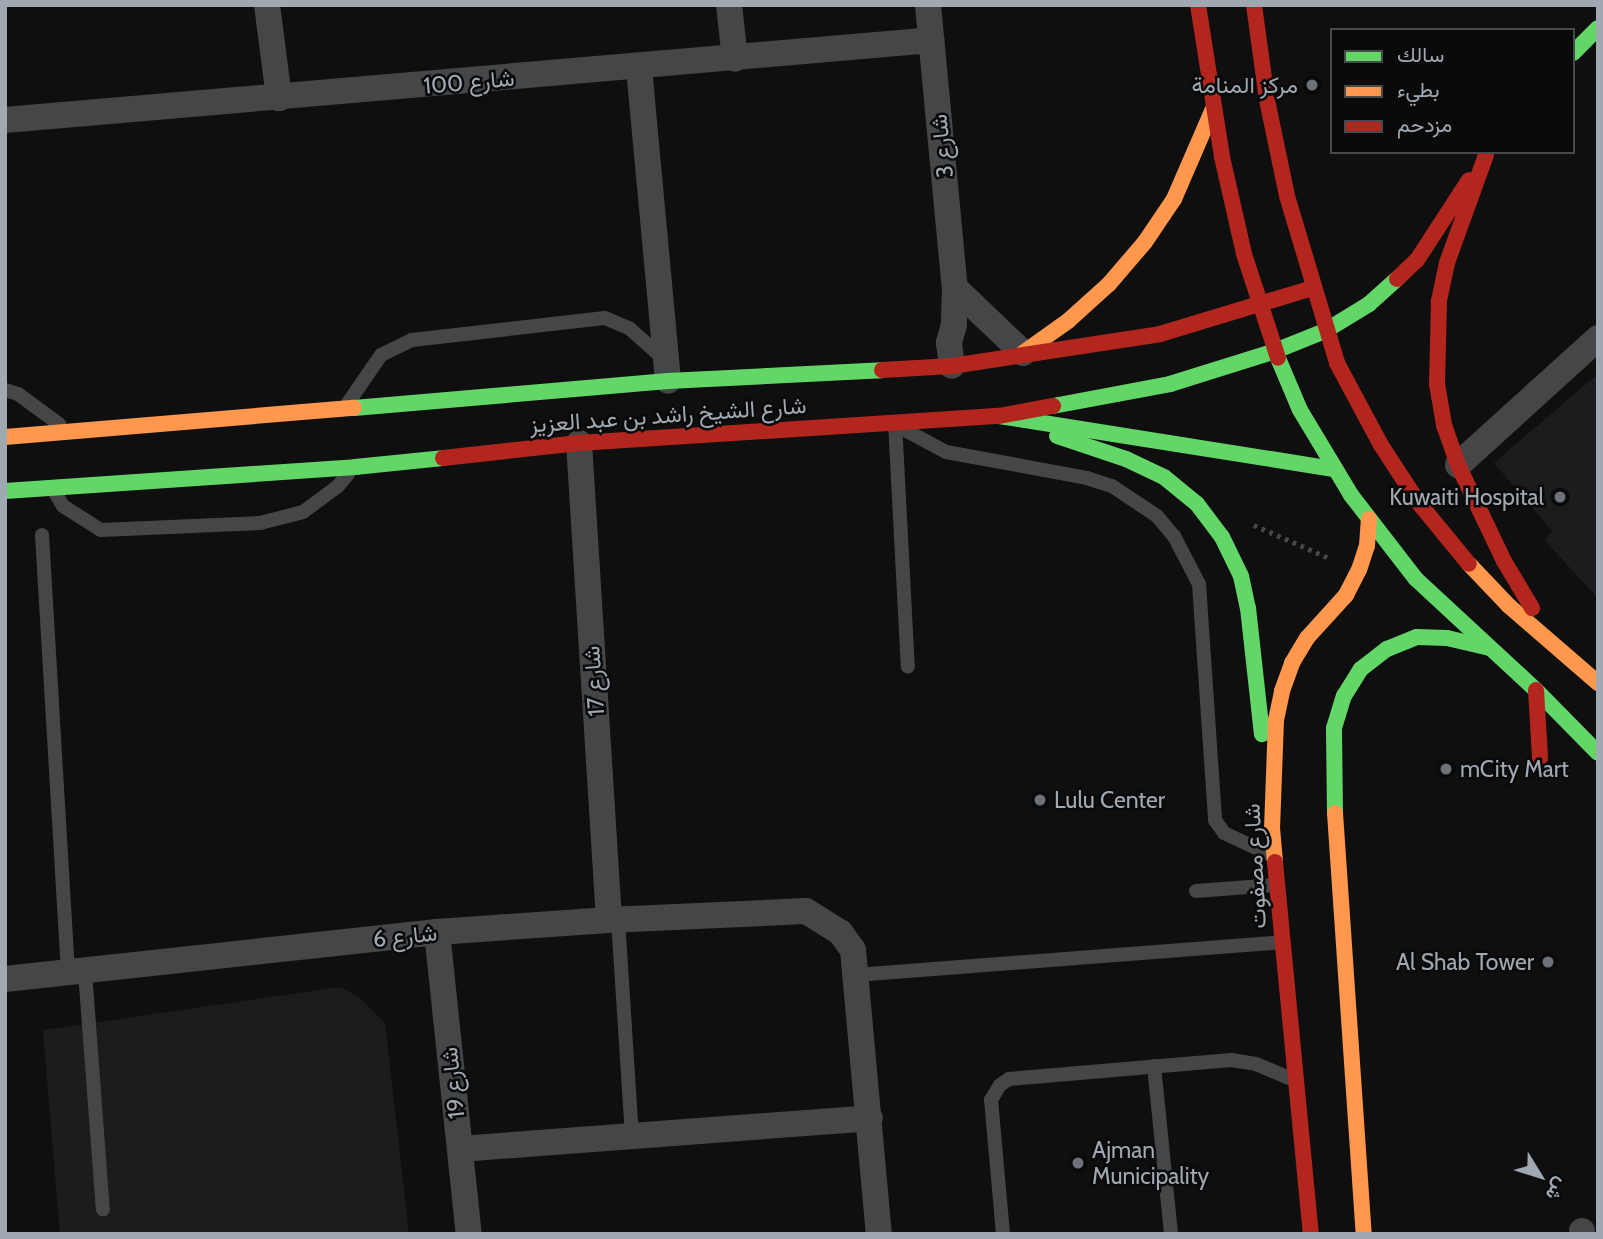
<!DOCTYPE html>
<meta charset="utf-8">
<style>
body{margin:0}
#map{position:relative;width:1603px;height:1239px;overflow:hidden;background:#0f0f10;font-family:Cabin,Vazirmatn,sans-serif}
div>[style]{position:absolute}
.built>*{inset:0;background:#1c1c1e}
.path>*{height:4.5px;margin-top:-2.25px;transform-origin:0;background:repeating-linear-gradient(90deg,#45474a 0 3.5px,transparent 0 8.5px)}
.lane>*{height:14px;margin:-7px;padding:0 7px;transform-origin:7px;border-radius:7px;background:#444648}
.street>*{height:26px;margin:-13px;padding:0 13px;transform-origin:13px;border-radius:13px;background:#444648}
.fast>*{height:16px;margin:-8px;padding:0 8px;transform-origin:8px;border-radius:8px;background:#63d668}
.slow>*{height:16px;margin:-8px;padding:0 8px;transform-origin:8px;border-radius:8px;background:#ff974d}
.jam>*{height:16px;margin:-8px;padding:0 8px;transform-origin:8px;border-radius:8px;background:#b3261e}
.dots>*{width:19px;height:19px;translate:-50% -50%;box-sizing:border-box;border:4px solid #0a0a0b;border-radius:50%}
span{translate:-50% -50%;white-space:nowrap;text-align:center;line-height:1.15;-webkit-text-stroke:5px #0a0a0b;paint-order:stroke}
.street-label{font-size:23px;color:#a0a8b1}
.poi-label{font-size:23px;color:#a0a8b1}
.right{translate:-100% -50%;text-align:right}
.left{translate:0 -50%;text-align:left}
.frame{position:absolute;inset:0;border:7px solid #a0a8b1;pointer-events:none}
.legend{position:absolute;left:1330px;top:28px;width:245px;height:126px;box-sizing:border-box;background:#0a0a0b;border:2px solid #46494d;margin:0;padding:9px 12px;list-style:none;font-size:21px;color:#a0a8b1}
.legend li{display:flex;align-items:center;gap:14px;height:35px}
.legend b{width:35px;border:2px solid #46494d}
.north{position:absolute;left:1505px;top:1141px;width:70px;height:70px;-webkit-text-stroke:5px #0a0a0b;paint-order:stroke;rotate:128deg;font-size:19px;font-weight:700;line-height:28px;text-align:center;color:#a0a8b1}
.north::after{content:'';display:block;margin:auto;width:24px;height:32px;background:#a0a8b1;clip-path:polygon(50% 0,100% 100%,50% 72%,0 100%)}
</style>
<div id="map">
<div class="built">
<i style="clip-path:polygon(1598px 374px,1598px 598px,1545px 541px,1552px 531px,1494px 463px)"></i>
<i style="clip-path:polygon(341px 987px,360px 998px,385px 1023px,409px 1234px,60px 1234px,43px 1030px)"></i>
</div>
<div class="path">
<i style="left:1254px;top:525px;width:82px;rotate:23.7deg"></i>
</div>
<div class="lane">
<i style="left:5px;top:390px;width:14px;rotate:17deg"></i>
<i style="left:18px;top:394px;width:51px;rotate:36.2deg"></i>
<i style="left:348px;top:403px;width:58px;rotate:-55.5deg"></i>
<i style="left:381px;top:355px;width:34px;rotate:-26deg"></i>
<i style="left:412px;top:340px;width:194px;rotate:-6.5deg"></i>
<i style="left:605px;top:318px;width:26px;rotate:23deg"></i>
<i style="left:629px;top:328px;width:48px;rotate:41.6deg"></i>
<i style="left:895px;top:422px;width:245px;rotate:87deg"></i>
<i style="left:907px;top:431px;width:44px;rotate:28.3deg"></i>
<i style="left:946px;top:452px;width:143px;rotate:10.4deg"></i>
<i style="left:1087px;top:478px;width:26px;rotate:18deg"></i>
<i style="left:1112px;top:486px;width:54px;rotate:33.7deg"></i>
<i style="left:1157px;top:516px;width:26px;rotate:50deg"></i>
<i style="left:1174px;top:536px;width:54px;rotate:62.5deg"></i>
<i style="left:1199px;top:584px;width:237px;rotate:86.1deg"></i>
<i style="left:1215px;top:820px;width:16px;rotate:55deg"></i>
<i style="left:1224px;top:833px;width:50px;rotate:25deg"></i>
<i style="left:54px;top:491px;width:17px;rotate:59deg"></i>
<i style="left:63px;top:506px;width:45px;rotate:32.3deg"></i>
<i style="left:101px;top:530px;width:159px;rotate:-2.5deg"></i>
<i style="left:260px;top:523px;width:44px;rotate:-14.3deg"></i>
<i style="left:303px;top:512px;width:44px;rotate:-36.6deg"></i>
<i style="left:338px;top:486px;width:16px;rotate:-50deg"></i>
<i style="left:42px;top:535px;width:440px;rotate:86.6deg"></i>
<i style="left:1196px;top:891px;width:79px;rotate:-4.3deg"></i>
<i style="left:618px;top:920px;width:216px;rotate:86.3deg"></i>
<i style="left:85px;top:972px;width:238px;rotate:85.7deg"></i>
<i style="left:856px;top:975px;width:426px;rotate:-4.4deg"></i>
<i style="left:1154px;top:1066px;width:169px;rotate:84.2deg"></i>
<i style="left:1003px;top:1234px;width:135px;rotate:-95.1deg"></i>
<i style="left:991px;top:1100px;width:17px;rotate:-59deg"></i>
<i style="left:1000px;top:1085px;width:11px;rotate:-34deg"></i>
<i style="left:1009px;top:1079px;width:223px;rotate:-4.9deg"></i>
<i style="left:1231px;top:1060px;width:25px;rotate:9deg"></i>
<i style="left:1256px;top:1064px;width:39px;rotate:23deg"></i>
</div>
<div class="street">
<i style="left:267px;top:5px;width:94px;rotate:82.6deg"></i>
<i style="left:729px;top:5px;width:54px;rotate:83.7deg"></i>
<i style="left:928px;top:5px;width:284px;rotate:84.6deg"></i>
<i style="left:955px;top:288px;width:37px;rotate:92deg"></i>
<i style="left:954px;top:325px;width:19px;rotate:106deg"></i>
<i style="left:949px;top:343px;width:23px;rotate:83deg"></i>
<i style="left:639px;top:68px;width:314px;rotate:84.7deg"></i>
<i style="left:5px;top:120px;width:930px;rotate:-4.93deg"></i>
<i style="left:955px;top:288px;width:94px;rotate:43.7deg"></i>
<i style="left:579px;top:443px;width:478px;rotate:86.4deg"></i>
<i style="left:1458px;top:465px;width:189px;rotate:-42.2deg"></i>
<i style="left:437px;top:932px;width:304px;rotate:84deg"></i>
<i style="left:5px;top:979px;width:435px;rotate:-6.2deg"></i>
<i style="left:437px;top:932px;width:172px;rotate:-4deg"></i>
<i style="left:609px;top:920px;width:197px;rotate:-2.6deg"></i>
<i style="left:806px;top:911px;width:40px;rotate:32deg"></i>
<i style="left:840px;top:932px;width:22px;rotate:54deg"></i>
<i style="left:853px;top:950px;width:285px;rotate:84.8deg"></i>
<i style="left:460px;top:1149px;width:411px;rotate:-4.3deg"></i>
<i style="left:1582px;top:1231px;width:3px;rotate:90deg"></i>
</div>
<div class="fast">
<i style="left:1573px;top:53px;width:35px;rotate:-45deg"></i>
<i style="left:1278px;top:358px;width:56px;rotate:67.1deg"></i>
<i style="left:1300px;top:410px;width:99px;rotate:59deg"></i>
<i style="left:1351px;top:495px;width:106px;rotate:52.3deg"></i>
<i style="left:1416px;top:579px;width:163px;rotate:42.8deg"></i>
<i style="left:1536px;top:690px;width:88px;rotate:45.5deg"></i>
<i style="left:1053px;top:406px;width:119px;rotate:-10.6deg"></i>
<i style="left:1170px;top:384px;width:110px;rotate:-17.4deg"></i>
<i style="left:1275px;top:351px;width:54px;rotate:-21.8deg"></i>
<i style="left:1325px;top:331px;width:52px;rotate:-31.5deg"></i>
<i style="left:1369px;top:304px;width:38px;rotate:-42deg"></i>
<i style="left:354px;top:408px;width:315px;rotate:-4.9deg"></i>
<i style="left:668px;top:381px;width:214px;rotate:-2.9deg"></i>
<i style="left:999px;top:416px;width:339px;rotate:9deg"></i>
<i style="left:1057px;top:436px;width:73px;rotate:18.4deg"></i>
<i style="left:1126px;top:459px;width:42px;rotate:25.3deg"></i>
<i style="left:1164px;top:477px;width:43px;rotate:39.3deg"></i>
<i style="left:1197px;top:504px;width:41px;rotate:52.9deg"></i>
<i style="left:1222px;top:537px;width:43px;rotate:64deg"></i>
<i style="left:1241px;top:576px;width:33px;rotate:78deg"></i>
<i style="left:1248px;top:608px;width:127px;rotate:83.7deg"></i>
<i style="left:5px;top:491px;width:351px;rotate:-3.9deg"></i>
<i style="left:355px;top:467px;width:88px;rotate:-5.8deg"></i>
<i style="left:1335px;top:813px;width:85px;rotate:-90.7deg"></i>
<i style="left:1334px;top:728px;width:34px;rotate:-73deg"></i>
<i style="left:1344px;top:696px;width:32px;rotate:-58deg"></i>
<i style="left:1361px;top:669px;width:33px;rotate:-38deg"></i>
<i style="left:1387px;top:649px;width:32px;rotate:-22deg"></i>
<i style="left:1417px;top:637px;width:30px;rotate:2deg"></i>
<i style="left:1447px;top:638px;width:44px;rotate:13.1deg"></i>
</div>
<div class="slow">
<i style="left:1023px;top:353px;width:55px;rotate:-35.4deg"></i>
<i style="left:1068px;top:321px;width:55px;rotate:-42.1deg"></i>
<i style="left:1109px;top:284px;width:55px;rotate:-49.4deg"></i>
<i style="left:1145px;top:242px;width:52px;rotate:-56deg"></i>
<i style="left:1174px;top:199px;width:98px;rotate:-66.6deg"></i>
<i style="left:5px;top:437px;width:350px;rotate:-4.8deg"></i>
<i style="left:1469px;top:564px;width:58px;rotate:46.4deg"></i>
<i style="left:1509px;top:606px;width:118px;rotate:40.9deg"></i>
<i style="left:1335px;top:813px;width:422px;rotate:86.1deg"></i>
<i style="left:1275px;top:862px;width:33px;rotate:-95deg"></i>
<i style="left:1272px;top:829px;width:109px;rotate:-87.9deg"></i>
<i style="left:1276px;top:720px;width:30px;rotate:-78deg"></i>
<i style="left:1282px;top:691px;width:30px;rotate:-70deg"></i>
<i style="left:1292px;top:663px;width:29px;rotate:-59deg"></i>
<i style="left:1307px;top:638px;width:58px;rotate:-47.8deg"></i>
<i style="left:1346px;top:595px;width:28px;rotate:-63deg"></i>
<i style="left:1359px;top:570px;width:25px;rotate:-72deg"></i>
<i style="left:1367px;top:546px;width:27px;rotate:-86deg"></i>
</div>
<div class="jam">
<i style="left:1198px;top:5px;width:154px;rotate:81deg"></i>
<i style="left:1222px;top:157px;width:99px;rotate:77.2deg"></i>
<i style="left:1244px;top:254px;width:109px;rotate:71.9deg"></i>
<i style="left:1254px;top:5px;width:96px;rotate:82.2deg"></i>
<i style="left:1267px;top:100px;width:98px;rotate:78.2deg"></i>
<i style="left:1287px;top:196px;width:174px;rotate:73.3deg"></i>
<i style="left:1337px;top:363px;width:93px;rotate:61.8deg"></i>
<i style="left:1381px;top:445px;width:68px;rotate:57deg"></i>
<i style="left:1418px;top:502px;width:80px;rotate:50.6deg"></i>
<i style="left:1486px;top:155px;width:115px;rotate:109.9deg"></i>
<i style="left:1447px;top:263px;width:40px;rotate:102deg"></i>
<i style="left:1439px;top:302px;width:82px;rotate:91.4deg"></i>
<i style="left:1437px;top:384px;width:42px;rotate:80.3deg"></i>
<i style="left:1444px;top:425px;width:42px;rotate:70.7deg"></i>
<i style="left:1458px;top:465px;width:106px;rotate:64.4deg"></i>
<i style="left:1504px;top:561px;width:55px;rotate:59.2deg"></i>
<i style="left:1397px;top:279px;width:28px;rotate:-44deg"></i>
<i style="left:1417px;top:260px;width:95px;rotate:-57deg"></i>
<i style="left:882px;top:370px;width:70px;rotate:-3.3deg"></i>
<i style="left:952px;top:366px;width:210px;rotate:-8.7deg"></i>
<i style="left:1160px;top:334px;width:159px;rotate:-16.8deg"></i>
<i style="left:443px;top:458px;width:137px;rotate:-6.3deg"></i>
<i style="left:579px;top:443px;width:421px;rotate:-3.7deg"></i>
<i style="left:999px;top:416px;width:55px;rotate:-10.5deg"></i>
<i style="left:1536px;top:690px;width:68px;rotate:86.6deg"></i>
<i style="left:1275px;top:862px;width:374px;rotate:84.5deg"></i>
</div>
<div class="dots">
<i style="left:1312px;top:85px;background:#6d7279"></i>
<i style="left:1560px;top:497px;background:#6d7279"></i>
<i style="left:1446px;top:769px;background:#6d7279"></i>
<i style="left:1040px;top:800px;background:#6d7279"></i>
<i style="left:1548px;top:962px;background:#6d7279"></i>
<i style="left:1078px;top:1163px;background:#6d7279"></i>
</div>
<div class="street-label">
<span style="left:469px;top:82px;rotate:-5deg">شارع 100</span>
<span style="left:942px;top:146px;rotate:-96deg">شارع 3</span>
<span style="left:668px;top:415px;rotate:-4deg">شارع الشيخ راشد بن عبد العزيز</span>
<span style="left:594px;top:681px;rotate:-94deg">شارع 17</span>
<span style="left:1255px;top:866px;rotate:-93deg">شارع مصفوت</span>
<span style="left:405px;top:936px;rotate:-6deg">شارع 6</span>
<span style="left:453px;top:1083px;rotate:-96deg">شارع 19</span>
</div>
<div class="poi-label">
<span class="right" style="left:1298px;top:85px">مركز المنامة</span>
<span class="right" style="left:1544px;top:497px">Kuwaiti Hospital</span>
<span class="left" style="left:1460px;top:769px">mCity Mart</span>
<span class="left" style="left:1054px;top:800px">Lulu Center</span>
<span class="right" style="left:1534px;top:962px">Al Shab Tower</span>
<span class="left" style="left:1092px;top:1163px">Ajman<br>Municipality</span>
</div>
<div class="frame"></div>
<ul class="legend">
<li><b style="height:9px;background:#63d668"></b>سالك</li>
<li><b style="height:9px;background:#ff974d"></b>بطيء</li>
<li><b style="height:9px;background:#b3261e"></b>مزدحم</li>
</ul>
<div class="north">ش</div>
</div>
